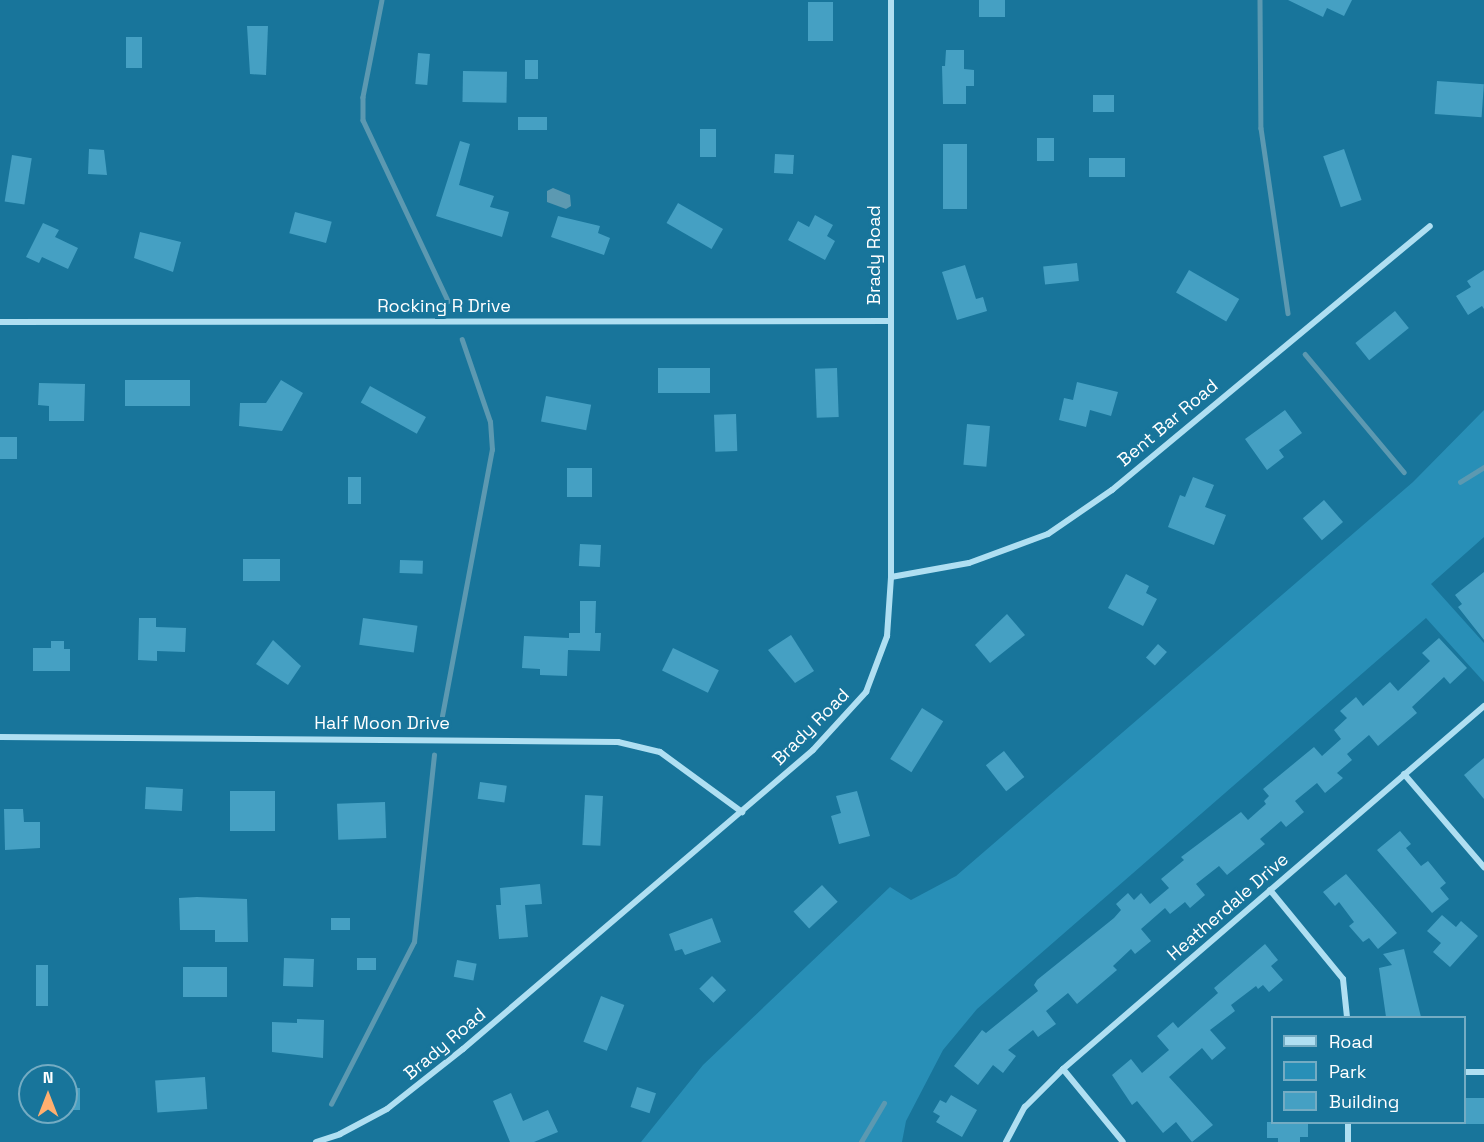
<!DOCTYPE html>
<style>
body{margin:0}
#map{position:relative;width:1484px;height:1142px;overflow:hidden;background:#18759b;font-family:"Space Grotesk",sans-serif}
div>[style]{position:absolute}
.green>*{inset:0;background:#288fb7}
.water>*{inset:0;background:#5c99b1}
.stream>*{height:4.5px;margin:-2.25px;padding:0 2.25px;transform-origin:2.25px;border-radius:2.25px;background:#5c99b1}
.building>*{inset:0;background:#45a0c3;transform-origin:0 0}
.minor>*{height:6px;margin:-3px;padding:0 3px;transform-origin:3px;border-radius:3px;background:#afdff2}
span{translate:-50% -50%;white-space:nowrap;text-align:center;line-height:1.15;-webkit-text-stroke:6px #18759b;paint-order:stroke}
.street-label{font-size:18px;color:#fff}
.legend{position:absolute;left:1271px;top:1016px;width:195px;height:108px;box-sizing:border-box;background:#18759b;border:2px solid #74acc3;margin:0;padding:8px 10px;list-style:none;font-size:18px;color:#fff}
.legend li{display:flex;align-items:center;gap:12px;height:30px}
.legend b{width:30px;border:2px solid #74acc3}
.north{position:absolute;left:18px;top:1064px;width:60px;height:60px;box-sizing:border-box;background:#18759b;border:2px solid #74acc3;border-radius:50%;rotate:0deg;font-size:16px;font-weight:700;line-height:24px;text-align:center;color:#fff}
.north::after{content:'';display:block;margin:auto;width:21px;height:27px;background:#ffaf6f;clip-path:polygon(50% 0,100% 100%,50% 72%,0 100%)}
</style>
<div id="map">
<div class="green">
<i style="clip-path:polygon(1484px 410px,1484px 537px,1431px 584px,1484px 643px,1484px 682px,1426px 618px,977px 1009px,943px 1050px,906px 1121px,902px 1142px,641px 1142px,703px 1065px,890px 887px,911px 900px,956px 876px,1413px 482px)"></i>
</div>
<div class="water">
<i style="clip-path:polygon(553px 188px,570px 195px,571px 206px,566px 209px,547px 202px,547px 191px)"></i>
</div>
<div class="stream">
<i style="left:382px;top:0;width:99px;rotate:101.1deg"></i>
<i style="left:363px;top:97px;width:23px;rotate:90deg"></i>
<i style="left:363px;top:120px;width:200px;rotate:64.8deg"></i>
<i style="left:1260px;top:0;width:128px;rotate:89.6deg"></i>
<i style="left:1261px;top:128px;width:187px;rotate:81.7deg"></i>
<i style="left:1305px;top:354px;width:154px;rotate:50deg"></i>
<i style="left:1460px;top:482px;width:28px;rotate:-32deg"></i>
<i style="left:442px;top:716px;width:271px;rotate:-79.4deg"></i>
<i style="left:492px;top:450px;width:28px;rotate:-94deg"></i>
<i style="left:490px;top:422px;width:87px;rotate:-108.9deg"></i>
<i style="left:331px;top:1104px;width:182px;rotate:-62.9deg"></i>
<i style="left:414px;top:942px;width:188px;rotate:-83.9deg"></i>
<i style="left:861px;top:1142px;width:45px;rotate:-59.5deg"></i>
</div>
<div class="building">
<i style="left:979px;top:0;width:26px;height:17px"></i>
<i style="clip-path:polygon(1288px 0,1352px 0,1344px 16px,1327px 8px,1323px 17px)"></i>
<i style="left:808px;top:2px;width:25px;height:39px"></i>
<i style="clip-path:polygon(247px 26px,268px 26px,266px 75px,250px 74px)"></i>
<i style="left:126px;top:37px;width:16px;height:31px"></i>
<i style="clip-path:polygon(946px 50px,964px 50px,964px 69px,974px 70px,974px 86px,966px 86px,966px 104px,943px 104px,942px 66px,945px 66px)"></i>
<i style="left:418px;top:53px;width:12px;height:31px;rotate:5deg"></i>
<i style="left:525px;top:60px;width:13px;height:19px"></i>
<i style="left:463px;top:71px;width:44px;height:31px;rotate:1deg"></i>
<i style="left:1437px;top:81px;width:47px;height:33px;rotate:4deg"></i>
<i style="left:1093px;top:95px;width:21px;height:17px"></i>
<i style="left:547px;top:117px;width:13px;height:29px;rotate:90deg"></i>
<i style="left:700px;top:129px;width:16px;height:28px"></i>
<i style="left:1037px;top:138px;width:17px;height:23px"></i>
<i style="clip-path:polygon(460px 141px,470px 144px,459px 185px,494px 196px,490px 207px,509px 212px,502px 237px,436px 216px)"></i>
<i style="left:943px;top:144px;width:24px;height:65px"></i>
<i style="clip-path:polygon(89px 149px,104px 150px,107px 175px,88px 174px)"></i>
<i style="left:1344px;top:149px;width:54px;height:22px;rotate:71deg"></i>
<i style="left:775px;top:154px;width:19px;height:19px;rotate:3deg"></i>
<i style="left:12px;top:155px;width:20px;height:47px;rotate:9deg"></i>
<i style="left:1089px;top:158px;width:36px;height:19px"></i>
<i style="left:678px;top:203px;width:52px;height:23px;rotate:30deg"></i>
<i style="left:295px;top:212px;width:38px;height:22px;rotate:15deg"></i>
<i style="clip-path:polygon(815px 215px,833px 225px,827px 236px,835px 241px,825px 260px,788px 240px,798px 221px,809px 227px)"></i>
<i style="clip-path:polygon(558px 216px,600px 226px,598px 233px,610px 238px,604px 255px,551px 237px)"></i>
<i style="clip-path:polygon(43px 223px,59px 230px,55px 237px,78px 248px,68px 269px,42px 257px,39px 263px,26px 257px)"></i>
<i style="clip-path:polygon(140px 232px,181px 242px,173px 272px,134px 258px)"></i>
<i style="left:1077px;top:263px;width:18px;height:34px;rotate:84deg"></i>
<i style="clip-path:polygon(965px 265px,976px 299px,983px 297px,987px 311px,957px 320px,942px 272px)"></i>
<i style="left:1189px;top:270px;width:58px;height:26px;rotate:30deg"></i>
<i style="clip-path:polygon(1484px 270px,1484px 309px,1482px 306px,1468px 315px,1456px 296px,1471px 287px,1467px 281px)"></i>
<i style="left:1395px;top:311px;width:22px;height:51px;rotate:51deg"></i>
<i style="left:710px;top:368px;width:25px;height:52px;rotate:90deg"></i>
<i style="left:837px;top:368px;width:49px;height:22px;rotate:88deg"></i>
<i style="left:125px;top:380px;width:65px;height:26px"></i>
<i style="clip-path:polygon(281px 380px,303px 393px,282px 431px,239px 426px,240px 403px,266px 403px)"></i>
<i style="clip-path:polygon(1077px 382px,1118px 392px,1111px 416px,1090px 410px,1086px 427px,1059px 420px,1064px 398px,1073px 400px)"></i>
<i style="clip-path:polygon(39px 383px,85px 384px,84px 421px,49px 421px,49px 406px,38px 405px)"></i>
<i style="left:370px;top:386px;width:64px;height:19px;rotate:29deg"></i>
<i style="left:546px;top:396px;width:46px;height:26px;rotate:11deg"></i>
<i style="clip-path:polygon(1285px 410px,1302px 433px,1279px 450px,1284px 457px,1267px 470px,1245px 439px)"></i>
<i style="left:736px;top:414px;width:37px;height:22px;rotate:88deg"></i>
<i style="left:967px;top:424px;width:23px;height:41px;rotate:5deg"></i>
<i style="left:0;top:437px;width:17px;height:22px"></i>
<i style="left:567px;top:468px;width:25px;height:29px"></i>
<i style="left:361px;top:477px;width:27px;height:13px;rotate:90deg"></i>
<i style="clip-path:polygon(1193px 477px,1214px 485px,1205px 507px,1226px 515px,1214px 545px,1168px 527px,1180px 495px,1185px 497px)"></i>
<i style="left:1324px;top:500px;width:29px;height:28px;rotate:49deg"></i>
<i style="left:580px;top:544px;width:21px;height:22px;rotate:3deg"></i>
<i style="left:243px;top:559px;width:37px;height:22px"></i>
<i style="left:400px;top:560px;width:23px;height:13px;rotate:2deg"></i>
<i style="clip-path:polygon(1484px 572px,1484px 640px,1458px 607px,1462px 604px,1455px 595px)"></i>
<i style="clip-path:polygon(1126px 574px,1149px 586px,1146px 593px,1157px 599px,1143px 626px,1108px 608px)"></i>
<i style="clip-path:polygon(580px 601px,596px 601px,595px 633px,601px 633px,600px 651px,568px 650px,567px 676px,540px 675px,540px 669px,522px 668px,524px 636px,569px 638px,569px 633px,580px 633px)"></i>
<i style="clip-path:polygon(1007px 614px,1025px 635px,990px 663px,975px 645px)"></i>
<i style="clip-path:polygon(139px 618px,156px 618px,156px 627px,186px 628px,185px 652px,157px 651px,157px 661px,138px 660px)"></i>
<i style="left:363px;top:618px;width:55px;height:27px;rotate:8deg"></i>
<i style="clip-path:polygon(791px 635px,814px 671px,795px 683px,768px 650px)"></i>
<i style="clip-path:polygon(1439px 638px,1467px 668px,1450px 684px,1444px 677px,1412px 707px,1417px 713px,1378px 746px,1369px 735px,1347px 754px,1352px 760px,1337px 773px,1343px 778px,1325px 793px,1317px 783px,1295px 801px,1304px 812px,1286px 827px,1281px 821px,1260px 839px,1265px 844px,1227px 875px,1219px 866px,1196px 884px,1205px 895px,1190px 908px,1185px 902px,1170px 914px,1165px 908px,1141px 929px,1151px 941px,1135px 954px,1131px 949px,1113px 966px,1117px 970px,1077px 1004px,1068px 993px,1046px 1011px,1056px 1024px,1038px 1037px,1033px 1030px,1008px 1050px,1016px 1056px,1003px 1073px,993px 1065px,978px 1085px,954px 1066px,982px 1030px,986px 1033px,1038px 991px,1034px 985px,1037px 980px,1114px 918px,1121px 910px,1116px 904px,1128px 893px,1134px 900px,1141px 893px,1150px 904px,1169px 888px,1161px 879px,1184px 860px,1181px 857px,1241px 812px,1248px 820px,1266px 804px,1264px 801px,1269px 796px,1263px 789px,1314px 747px,1322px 756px,1341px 739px,1334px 730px,1347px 718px,1340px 711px,1356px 697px,1363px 706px,1390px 682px,1398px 691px,1430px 661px,1422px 653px)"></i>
<i style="clip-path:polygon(273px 640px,301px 666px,288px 685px,256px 664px)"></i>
<i style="clip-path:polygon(51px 641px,64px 641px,64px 649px,70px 649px,70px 671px,33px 671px,33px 648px,51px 648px)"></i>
<i style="left:1158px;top:644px;width:12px;height:18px;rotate:42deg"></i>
<i style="left:673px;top:648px;width:51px;height:25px;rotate:26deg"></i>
<i style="left:922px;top:708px;width:25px;height:60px;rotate:32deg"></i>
<i style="left:1004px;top:751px;width:33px;height:23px;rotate:52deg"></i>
<i style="clip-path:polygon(1484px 758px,1484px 799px,1464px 775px)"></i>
<i style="left:480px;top:782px;width:27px;height:17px;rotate:8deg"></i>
<i style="left:146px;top:787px;width:37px;height:22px;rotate:3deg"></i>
<i style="left:230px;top:791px;width:45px;height:40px"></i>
<i style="clip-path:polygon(857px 791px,870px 836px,839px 844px,831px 816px,841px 813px,836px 796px)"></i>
<i style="left:585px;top:795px;width:18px;height:50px;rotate:3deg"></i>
<i style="left:385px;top:802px;width:36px;height:48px;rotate:88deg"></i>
<i style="clip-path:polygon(4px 809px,23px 809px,24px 822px,40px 822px,40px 848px,5px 850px)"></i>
<i style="clip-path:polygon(1400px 831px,1411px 844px,1406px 848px,1421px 866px,1428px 861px,1446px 883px,1440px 888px,1449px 899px,1432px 913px,1377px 850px)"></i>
<i style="clip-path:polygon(1346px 874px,1397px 933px,1378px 949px,1369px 938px,1363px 942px,1349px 926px,1354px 922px,1339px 902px,1335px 906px,1323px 892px)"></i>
<i style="clip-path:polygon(540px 884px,542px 904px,525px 905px,528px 937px,499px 939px,496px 905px,501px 905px,500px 888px)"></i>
<i style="left:822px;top:885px;width:23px;height:39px;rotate:47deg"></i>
<i style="clip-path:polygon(197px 897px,247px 899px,248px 942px,215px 942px,215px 930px,180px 930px,179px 898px)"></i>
<i style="clip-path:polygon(1442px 915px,1456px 927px,1461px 921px,1478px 936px,1450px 967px,1433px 952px,1441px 943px,1427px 931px)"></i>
<i style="left:350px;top:918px;width:12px;height:19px;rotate:90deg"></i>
<i style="clip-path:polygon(712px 918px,721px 942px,685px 955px,682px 949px,675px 951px,669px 934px)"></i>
<i style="clip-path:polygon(1265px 944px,1278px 960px,1271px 966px,1283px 980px,1269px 992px,1263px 985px,1258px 989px,1256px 986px,1231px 1005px,1235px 1011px,1210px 1030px,1226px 1048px,1212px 1060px,1202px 1048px,1169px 1077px,1213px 1125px,1192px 1142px,1176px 1122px,1163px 1133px,1137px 1101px,1132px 1105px,1112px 1075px,1131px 1059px,1142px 1073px,1169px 1050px,1157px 1036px,1173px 1022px,1178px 1028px,1218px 993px,1214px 988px)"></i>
<i style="clip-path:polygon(1404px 949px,1421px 1017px,1386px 1017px,1379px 968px,1392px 965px,1383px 954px)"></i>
<i style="left:284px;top:958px;width:30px;height:28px;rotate:2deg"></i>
<i style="left:357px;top:958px;width:19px;height:12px"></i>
<i style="left:457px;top:960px;width:20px;height:17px;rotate:11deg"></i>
<i style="left:36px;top:965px;width:12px;height:41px"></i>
<i style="left:227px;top:967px;width:30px;height:44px;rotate:90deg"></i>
<i style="left:712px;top:976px;width:20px;height:18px;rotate:45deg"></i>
<i style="left:601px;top:996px;width:25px;height:49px;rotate:21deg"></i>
<i style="clip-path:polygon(297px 1019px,324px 1020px,323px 1058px,272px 1052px,272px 1022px,297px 1023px)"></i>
<i style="left:205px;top:1077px;width:32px;height:50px;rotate:86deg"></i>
<i style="left:637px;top:1087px;width:20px;height:21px;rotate:18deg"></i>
<i style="left:66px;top:1088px;width:14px;height:22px"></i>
<i style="clip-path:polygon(511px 1093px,523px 1121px,548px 1110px,558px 1132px,534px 1142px,510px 1142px,493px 1101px)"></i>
<i style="clip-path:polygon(951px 1095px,977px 1110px,962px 1137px,936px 1122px,940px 1116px,933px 1112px,940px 1100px,946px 1103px)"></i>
<i style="left:1464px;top:1098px;width:20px;height:26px"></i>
<i style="clip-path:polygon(1267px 1122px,1308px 1122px,1308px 1137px,1300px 1137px,1300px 1142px,1278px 1142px,1278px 1138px,1267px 1138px)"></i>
</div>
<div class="minor">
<i style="left:0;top:322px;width:889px;rotate:-0.06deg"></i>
<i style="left:891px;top:577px;width:79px;rotate:-10.2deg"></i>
<i style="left:969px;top:563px;width:84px;rotate:-20.2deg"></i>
<i style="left:1048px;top:534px;width:78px;rotate:-34.5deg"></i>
<i style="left:1112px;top:490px;width:413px;rotate:-39.7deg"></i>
<i style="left:0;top:737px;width:618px;rotate:0.46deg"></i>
<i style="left:618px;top:742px;width:43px;rotate:13.4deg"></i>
<i style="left:660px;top:752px;width:102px;rotate:36.2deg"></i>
<i style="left:1404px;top:774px;width:123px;rotate:49.3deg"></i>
<i style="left:1270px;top:890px;width:115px;rotate:50.6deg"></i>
<i style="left:1343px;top:979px;width:39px;rotate:84deg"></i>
<i style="left:1063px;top:1069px;width:94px;rotate:50.6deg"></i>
<i style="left:1464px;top:1072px;width:20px"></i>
<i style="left:316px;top:1142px;width:25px;rotate:-18deg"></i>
<i style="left:340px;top:1134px;width:53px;rotate:-28deg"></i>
<i style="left:387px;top:1109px;width:97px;rotate:-38.3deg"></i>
<i style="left:463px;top:1049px;width:460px;rotate:-40.5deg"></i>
<i style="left:813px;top:750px;width:79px;rotate:-47.6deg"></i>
<i style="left:866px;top:692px;width:60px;rotate:-69.4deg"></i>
<i style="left:887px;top:636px;width:59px;rotate:-86.1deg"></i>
<i style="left:891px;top:577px;width:577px;rotate:-90deg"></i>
<i style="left:1006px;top:1142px;width:40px;rotate:-62deg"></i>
<i style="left:1025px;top:1107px;width:54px;rotate:-45deg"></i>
<i style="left:1063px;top:1069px;width:556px;rotate:-40.77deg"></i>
<i style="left:1348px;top:1142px;width:20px;rotate:-90deg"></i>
</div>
<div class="street-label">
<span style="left:874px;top:255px;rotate:-90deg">Brady Road</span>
<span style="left:444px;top:306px">Rocking R Drive</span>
<span style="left:1168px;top:423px;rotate:-40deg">Bent Bar Road</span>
<span style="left:382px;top:723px">Half Moon Drive</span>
<span style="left:811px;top:727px;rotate:-45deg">Brady Road</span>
<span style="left:1228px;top:907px;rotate:-41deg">Heatherdale Drive</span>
<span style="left:445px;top:1044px;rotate:-40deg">Brady Road</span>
</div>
<ul class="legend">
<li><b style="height:8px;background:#afdff2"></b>Road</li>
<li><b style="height:16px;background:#288fb7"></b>Park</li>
<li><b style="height:16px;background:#45a0c3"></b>Building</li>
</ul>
<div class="north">N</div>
</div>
